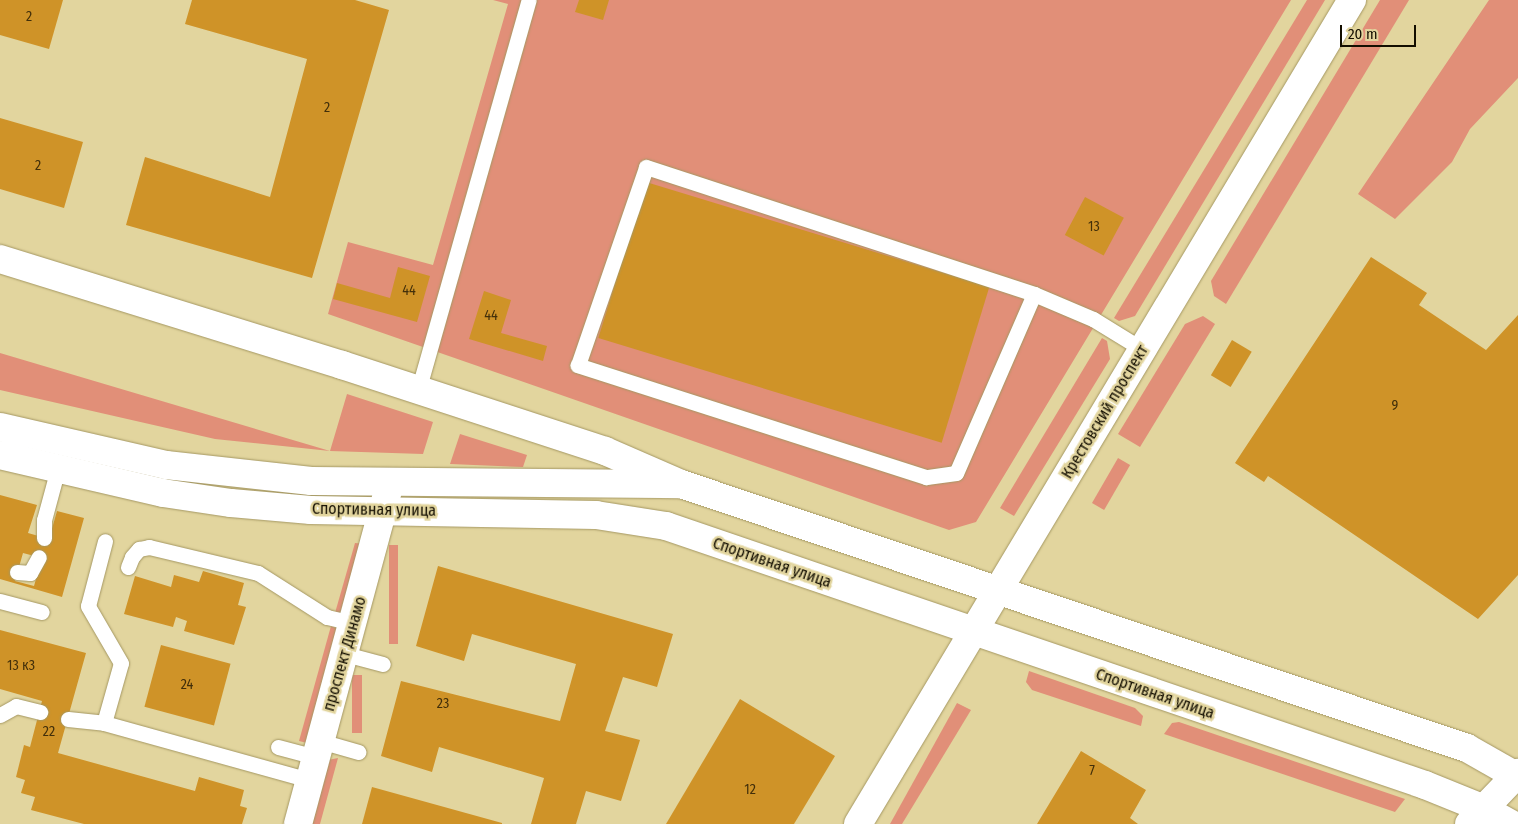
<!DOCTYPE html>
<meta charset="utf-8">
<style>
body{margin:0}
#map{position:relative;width:1518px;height:824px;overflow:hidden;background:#e2d59e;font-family:"Fira Sans Condensed",sans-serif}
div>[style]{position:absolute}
.green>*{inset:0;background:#e18f78;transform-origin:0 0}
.building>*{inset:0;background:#cf9328;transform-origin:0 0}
.roads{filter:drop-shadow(0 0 1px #a59863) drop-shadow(0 0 1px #a59863)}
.lane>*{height:15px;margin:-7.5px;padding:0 7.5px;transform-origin:7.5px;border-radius:7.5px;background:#fff}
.street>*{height:28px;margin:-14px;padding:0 14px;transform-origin:14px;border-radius:14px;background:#fff}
.secondary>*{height:28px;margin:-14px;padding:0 14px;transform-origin:14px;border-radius:14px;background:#fff}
span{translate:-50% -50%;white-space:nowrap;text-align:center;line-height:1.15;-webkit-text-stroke:5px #e2d59e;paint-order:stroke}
.number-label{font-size:14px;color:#422f0a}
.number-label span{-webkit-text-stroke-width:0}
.street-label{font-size:16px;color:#130e00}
.scale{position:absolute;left:1340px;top:25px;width:76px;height:22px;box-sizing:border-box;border:2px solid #130e00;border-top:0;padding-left:6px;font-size:15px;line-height:18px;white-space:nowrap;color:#130e00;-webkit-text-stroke:4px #e2d59e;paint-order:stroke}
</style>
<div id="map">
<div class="green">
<i style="clip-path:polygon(493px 0,1291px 0,976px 522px,949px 530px,328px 314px,348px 242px,433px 265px,508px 4px)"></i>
<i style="clip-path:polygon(1307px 0,1325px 0,1135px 316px,1119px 321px,1114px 318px)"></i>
<i style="clip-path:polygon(1380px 0,1409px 0,1226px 304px,1214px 296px,1211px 281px)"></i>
<i style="clip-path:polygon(1489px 0,1518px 0,1518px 78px,1470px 129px,1452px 162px,1395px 219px,1358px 194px)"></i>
<i style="clip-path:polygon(1203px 316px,1215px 324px,1140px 447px,1118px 434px,1185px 324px)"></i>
<i style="clip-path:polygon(1102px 338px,1107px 341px,1110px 359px,1014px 516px,1000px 508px)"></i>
<i style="clip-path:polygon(0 353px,330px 451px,347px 394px,433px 422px,423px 454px,330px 451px,215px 439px,0 390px)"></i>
<i style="clip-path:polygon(460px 434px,527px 455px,523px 467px,450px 464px)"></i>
<i style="left:1118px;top:458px;width:14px;height:52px;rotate:30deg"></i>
<i style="clip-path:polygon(355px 543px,366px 544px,341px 613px,335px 613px)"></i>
<i style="left:389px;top:545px;width:9px;height:99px"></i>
<i style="clip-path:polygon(331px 626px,340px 630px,307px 743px,299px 741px)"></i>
<i style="clip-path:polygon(1029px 671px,1135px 708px,1143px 716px,1141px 726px,1032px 690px,1026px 682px)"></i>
<i style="left:352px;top:675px;width:10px;height:58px"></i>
<i style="clip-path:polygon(957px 703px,971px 710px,902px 824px,890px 824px)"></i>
<i style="clip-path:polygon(1179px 722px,1405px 799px,1395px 812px,1164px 734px,1172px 723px)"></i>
<i style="clip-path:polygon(338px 758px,320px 824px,310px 824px,328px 760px)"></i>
</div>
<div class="building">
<i style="clip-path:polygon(0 0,63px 0,49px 49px,0 35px)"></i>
<i style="clip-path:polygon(192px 0,355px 0,389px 10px,312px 278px,126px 225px,145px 157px,270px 197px,307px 59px,185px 24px)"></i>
<i style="clip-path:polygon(579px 0,609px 0,603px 20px,575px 12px)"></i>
<i style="clip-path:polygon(0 118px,83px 142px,64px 208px,0 189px)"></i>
<i style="left:646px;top:182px;width:359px;height:163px;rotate:17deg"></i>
<i style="left:1085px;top:197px;width:44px;height:43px;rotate:28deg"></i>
<i style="clip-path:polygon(1371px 257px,1427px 293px,1419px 305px,1486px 350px,1518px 315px,1518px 575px,1478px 619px,1268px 476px,1264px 482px,1235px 463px)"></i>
<i style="clip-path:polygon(398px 267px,430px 276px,417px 322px,333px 299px,337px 283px,390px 298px)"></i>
<i style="clip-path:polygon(484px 291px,511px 300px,501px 333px,547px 346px,543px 361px,469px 339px)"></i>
<i style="left:1232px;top:340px;width:23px;height:41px;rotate:31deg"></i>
<i style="clip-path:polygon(evenodd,0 495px,37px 505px,28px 533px,49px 539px,57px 511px,84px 518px,62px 597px,0 579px,0 495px,23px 553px,42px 558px,34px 586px,15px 581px,23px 553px)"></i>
<i style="clip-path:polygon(438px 566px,673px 634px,657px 687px,623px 677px,605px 731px,640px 740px,621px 801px,586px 791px,576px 824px,531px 824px,544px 778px,439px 747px,432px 772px,381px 756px,401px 681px,560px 721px,576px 664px,472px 634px,464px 661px,416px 646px)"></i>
<i style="clip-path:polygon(203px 571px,244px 583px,238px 605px,246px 607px,234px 645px,184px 631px,187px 621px,176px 617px,173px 627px,124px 614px,135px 576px,171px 587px,174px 575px,199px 582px)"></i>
<i style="clip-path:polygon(0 630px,86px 653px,58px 753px,195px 791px,199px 777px,244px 790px,240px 806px,247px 808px,242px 824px,84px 824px,31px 810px,35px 797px,21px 793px,25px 780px,16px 777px,24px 745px,30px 747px,42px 701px,0 689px)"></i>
<i style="left:161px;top:645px;width:72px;height:64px;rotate:15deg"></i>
<i style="clip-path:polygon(740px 699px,835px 756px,794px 824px,666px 824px)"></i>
<i style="clip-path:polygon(1081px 751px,1146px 790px,1130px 818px,1138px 824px,1037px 824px)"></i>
<i style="clip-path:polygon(372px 787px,502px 823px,502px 824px,362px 824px)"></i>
</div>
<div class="roads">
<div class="lane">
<i style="left:1034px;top:294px;width:195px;rotate:113.5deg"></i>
<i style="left:956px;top:473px;width:30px;rotate:172deg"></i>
<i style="left:926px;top:477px;width:366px;rotate:-162.2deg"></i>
<i style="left:578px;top:365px;width:209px;rotate:-71deg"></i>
<i style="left:646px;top:167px;width:408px;rotate:18.1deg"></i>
<i style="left:1034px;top:294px;width:64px;rotate:23deg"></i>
<i style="left:1093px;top:319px;width:57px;rotate:31.5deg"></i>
<i style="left:418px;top:391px;width:406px;rotate:-74.2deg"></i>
<i style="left:44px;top:538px;width:18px;rotate:-90deg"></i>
<i style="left:44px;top:520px;width:54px;rotate:-74.9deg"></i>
<i style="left:128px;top:567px;width:11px;rotate:-68deg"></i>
<i style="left:132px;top:557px;width:11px;rotate:-49deg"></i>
<i style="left:139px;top:549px;width:10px;rotate:-11deg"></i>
<i style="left:149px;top:547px;width:112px;rotate:13.4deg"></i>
<i style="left:258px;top:573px;width:82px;rotate:32.5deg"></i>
<i style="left:327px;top:617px;width:27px;rotate:13deg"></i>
<i style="left:17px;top:572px;width:13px;rotate:4deg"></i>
<i style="left:30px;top:573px;width:18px;rotate:-61deg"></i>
<i style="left:0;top:601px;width:43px;rotate:14.7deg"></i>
<i style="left:345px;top:654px;width:39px;rotate:15deg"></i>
<i style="left:0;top:715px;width:18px;rotate:-29deg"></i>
<i style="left:16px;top:706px;width:25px;rotate:14deg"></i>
<i style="left:68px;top:719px;width:36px;rotate:6deg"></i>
<i style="left:104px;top:723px;width:214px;rotate:15.5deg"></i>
<i style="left:104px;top:723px;width:62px;rotate:-74.2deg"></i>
<i style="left:121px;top:663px;width:66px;rotate:-120.1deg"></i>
<i style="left:88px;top:606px;width:67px;rotate:-75.3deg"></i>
<i style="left:320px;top:741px;width:40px;rotate:16deg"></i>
<i style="left:278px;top:747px;width:39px;rotate:15deg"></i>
</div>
<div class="street">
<i style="left:0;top:259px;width:358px;rotate:17.2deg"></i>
<i style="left:342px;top:365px;width:277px;rotate:18.1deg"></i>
<i style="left:605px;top:451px;width:83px;rotate:23.5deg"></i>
<i style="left:298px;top:824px;width:353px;rotate:-74.9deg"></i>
</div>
<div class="secondary">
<i style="left:0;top:427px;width:170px;rotate:12.9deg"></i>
<i style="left:166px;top:465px;width:146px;rotate:6.3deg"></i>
<i style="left:311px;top:481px;width:370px;rotate:0.5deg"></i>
<i style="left:681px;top:484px;width:829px;rotate:18.57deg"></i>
<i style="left:1467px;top:748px;width:59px;rotate:29.6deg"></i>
<i style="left:0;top:455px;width:167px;rotate:13.1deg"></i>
<i style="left:163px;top:493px;width:69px;rotate:8.4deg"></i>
<i style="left:231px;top:503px;width:80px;rotate:5deg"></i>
<i style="left:311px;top:510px;width:285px;rotate:1deg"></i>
<i style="left:596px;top:515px;width:71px;rotate:8.9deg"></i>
<i style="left:666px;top:526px;width:802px;rotate:18.84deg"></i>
<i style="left:1425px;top:785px;width:64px;rotate:22.1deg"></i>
<i style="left:1484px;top:809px;width:31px;rotate:29deg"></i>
<i style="left:858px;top:824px;width:961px;rotate:-59.06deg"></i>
<i style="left:1469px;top:824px;width:71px;rotate:-46.1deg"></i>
</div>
</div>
<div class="number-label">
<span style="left:29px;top:17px">2</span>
<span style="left:327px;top:108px">2</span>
<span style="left:38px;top:166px">2</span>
<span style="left:1094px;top:227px">13</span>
<span style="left:409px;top:291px">44</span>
<span style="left:491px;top:316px">44</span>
<span style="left:1395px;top:406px">9</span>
<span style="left:21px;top:666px">13 к3</span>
<span style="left:187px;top:685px">24</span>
<span style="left:443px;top:704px">23</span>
<span style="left:49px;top:732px">22</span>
<span style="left:1092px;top:771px">7</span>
<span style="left:750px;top:790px">12</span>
</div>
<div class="street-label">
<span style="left:1105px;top:412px;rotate:-59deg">Крестовский проспект</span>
<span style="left:374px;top:510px;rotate:1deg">Спортивная улица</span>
<span style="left:772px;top:563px;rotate:19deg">Спортивная улица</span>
<span style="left:345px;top:654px;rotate:-74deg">проспект Динамо</span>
<span style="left:1155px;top:694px;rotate:19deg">Спортивная улица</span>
</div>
<div class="scale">20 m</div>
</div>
